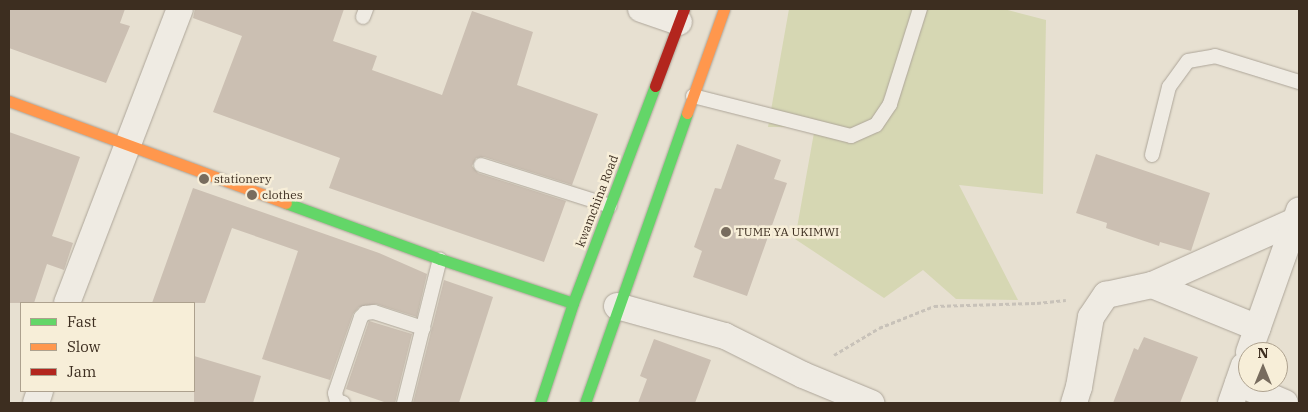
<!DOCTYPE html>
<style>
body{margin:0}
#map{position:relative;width:1308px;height:412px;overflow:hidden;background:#e7e0d1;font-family:"IBM Plex Serif",serif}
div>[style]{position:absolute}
.green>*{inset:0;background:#d6d7b3}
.building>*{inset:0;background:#cbbfb2}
.path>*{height:3px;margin-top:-1.5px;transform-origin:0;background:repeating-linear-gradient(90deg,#c8c2b9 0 4px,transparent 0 6.5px)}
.roads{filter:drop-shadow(0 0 1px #ada599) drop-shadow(0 0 1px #ada599)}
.lane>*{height:14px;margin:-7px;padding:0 7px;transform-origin:7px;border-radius:7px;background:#efebe3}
.street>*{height:26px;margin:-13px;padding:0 13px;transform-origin:13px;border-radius:13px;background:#efebe3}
.fast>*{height:11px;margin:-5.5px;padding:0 5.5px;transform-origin:5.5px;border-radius:5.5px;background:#63d668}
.slow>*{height:11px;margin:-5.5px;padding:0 5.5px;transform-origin:5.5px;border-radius:5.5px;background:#ff974d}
.jam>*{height:11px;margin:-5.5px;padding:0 5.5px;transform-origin:5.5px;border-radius:5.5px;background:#b3261e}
.dots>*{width:14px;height:14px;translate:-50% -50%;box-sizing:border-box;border:2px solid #f7eed8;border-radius:50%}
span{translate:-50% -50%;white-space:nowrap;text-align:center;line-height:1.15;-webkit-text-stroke:5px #f7eed8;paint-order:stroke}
.poi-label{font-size:12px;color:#3d2e20}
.left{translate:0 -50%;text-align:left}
.street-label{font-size:12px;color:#3d2e20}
.frame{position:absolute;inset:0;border:10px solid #3d2e20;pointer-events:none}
.legend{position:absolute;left:20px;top:302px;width:175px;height:90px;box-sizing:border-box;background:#f7eed8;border:1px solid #ada18e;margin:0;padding:6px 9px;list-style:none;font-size:15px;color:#3d2e20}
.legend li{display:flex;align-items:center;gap:10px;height:25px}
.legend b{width:25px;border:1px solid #ada18e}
.north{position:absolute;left:1238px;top:342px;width:50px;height:50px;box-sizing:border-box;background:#f7eed8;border:1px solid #ada18e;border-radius:50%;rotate:0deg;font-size:14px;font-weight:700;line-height:20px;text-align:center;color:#3d2e20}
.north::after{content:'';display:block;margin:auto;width:18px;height:22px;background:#786c5e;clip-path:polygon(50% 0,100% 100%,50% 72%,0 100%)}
</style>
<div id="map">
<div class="green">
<i style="clip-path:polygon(789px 9px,1004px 9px,1046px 20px,1043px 194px,959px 185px,1018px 300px,956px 299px,923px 270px,884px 298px,795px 239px,815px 127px,768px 127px)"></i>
</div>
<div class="building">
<i style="clip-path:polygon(9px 9px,125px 9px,120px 23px,130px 26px,106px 83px,9px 48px)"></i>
<i style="clip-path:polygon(195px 9px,344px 9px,333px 41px,377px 56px,372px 70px,442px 95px,472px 11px,533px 32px,517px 85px,598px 114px,572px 185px,484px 157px,476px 158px,472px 166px,478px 173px,566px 201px,544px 262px,329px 188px,340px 158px,213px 112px,242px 36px,193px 18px)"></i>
<i style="clip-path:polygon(9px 132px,80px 157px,52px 236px,73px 243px,64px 270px,47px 264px,34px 303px,9px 303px)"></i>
<i style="clip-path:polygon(737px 144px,781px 160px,774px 179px,787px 183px,747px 296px,693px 277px,702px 251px,694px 247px,715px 188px,721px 189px)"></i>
<i style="clip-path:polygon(1096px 154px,1210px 193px,1191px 251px,1160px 242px,1159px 246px,1106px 228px,1107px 223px,1076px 213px)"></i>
<i style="clip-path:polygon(193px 188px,379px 253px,427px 274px,417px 317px,376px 304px,359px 307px,353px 314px,330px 380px,262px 359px,298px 251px,232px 228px,205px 303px,152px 303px)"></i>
<i style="clip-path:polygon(444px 280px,493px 297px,459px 403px,413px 403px)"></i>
<i style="clip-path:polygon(369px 321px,412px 334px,395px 403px,387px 403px,346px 389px)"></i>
<i style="clip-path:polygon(1144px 337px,1198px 357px,1180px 403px,1113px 403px,1134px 348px,1138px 350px)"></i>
<i style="clip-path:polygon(654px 339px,711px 360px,695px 403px,638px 403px,647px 379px,640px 376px)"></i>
<i style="clip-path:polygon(194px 356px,261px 376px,253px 403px,194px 403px)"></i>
</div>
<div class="path">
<i style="left:834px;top:355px;width:52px;rotate:-31deg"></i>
<i style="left:879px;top:328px;width:59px;rotate:-21.8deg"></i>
<i style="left:934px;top:306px;width:103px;rotate:-1.7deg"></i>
<i style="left:1037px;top:303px;width:29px;rotate:-6deg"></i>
</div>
<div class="roads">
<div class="lane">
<i style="left:363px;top:17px;width:9px;rotate:-69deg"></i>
<i style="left:693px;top:96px;width:163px;rotate:14.2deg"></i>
<i style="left:851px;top:136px;width:27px;rotate:-24deg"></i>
<i style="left:876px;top:125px;width:25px;rotate:-56deg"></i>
<i style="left:890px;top:104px;width:100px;rotate:-72.5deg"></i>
<i style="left:1152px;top:155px;width:70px;rotate:-76deg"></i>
<i style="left:1169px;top:87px;width:32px;rotate:-54deg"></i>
<i style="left:1188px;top:61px;width:27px;rotate:-10deg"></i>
<i style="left:1215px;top:56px;width:88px;rotate:17.2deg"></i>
<i style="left:481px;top:165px;width:135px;rotate:17.6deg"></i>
<i style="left:343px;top:403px;width:6px;rotate:-162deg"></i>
<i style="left:337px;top:401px;width:8px;rotate:-104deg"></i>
<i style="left:335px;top:393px;width:80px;rotate:-71.1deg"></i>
<i style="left:361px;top:317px;width:6px;rotate:-45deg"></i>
<i style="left:365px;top:313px;width:9px;rotate:-6deg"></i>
<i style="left:374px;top:312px;width:52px;rotate:18.1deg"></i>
<i style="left:404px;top:403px;width:148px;rotate:-76deg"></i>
</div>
<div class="street">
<i style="left:641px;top:9px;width:40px;rotate:18.9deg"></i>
<i style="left:1152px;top:285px;width:157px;rotate:-24.1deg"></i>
<i style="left:67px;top:303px;width:315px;rotate:-69deg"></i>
<i style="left:617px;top:306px;width:112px;rotate:15.5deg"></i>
<i style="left:725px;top:336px;width:87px;rotate:26.6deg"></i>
<i style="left:803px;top:375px;width:74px;rotate:22.4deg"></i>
<i style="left:1249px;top:352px;width:150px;rotate:-70.5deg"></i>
<i style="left:1238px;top:383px;width:51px;rotate:23.1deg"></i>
<i style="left:36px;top:403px;width:13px;rotate:-72deg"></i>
<i style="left:1074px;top:403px;width:17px;rotate:-73deg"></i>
<i style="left:1079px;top:387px;width:71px;rotate:-80.3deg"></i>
<i style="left:1091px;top:317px;width:27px;rotate:-56deg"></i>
<i style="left:1106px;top:295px;width:47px;rotate:-12.3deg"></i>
<i style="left:1152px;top:285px;width:114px;rotate:22.1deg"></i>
<i style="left:1231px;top:403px;width:39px;rotate:-71deg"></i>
</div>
<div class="fast">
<i style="left:286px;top:203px;width:164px;rotate:20deg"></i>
<i style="left:440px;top:259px;width:140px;rotate:18.3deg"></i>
<i style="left:540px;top:403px;width:105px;rotate:-71.7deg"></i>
<i style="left:573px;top:303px;width:232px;rotate:-69.3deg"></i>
<i style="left:585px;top:403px;width:307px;rotate:-70.6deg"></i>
</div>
<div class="slow">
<i style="left:9px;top:101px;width:295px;rotate:20.2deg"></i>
<i style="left:687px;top:113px;width:110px;rotate:-70.4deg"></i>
</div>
<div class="jam">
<i style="left:655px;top:86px;width:82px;rotate:-69.4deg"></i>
</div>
</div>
<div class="dots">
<i style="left:204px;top:179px;background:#786c5e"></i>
<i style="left:252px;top:195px;background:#786c5e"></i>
<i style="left:726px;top:232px;background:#786c5e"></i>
</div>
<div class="poi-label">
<span class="left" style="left:214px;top:179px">stationery</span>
<span class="left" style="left:262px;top:195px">clothes</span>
<span class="left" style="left:736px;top:232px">TUME YA UKIMWI</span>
</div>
<div class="street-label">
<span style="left:597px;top:201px;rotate:-69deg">kwamchina Road</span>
</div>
<div class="frame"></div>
<ul class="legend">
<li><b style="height:6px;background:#63d668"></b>Fast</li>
<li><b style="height:6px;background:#ff974d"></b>Slow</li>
<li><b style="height:6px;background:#b3261e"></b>Jam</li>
</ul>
<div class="north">N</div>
</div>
